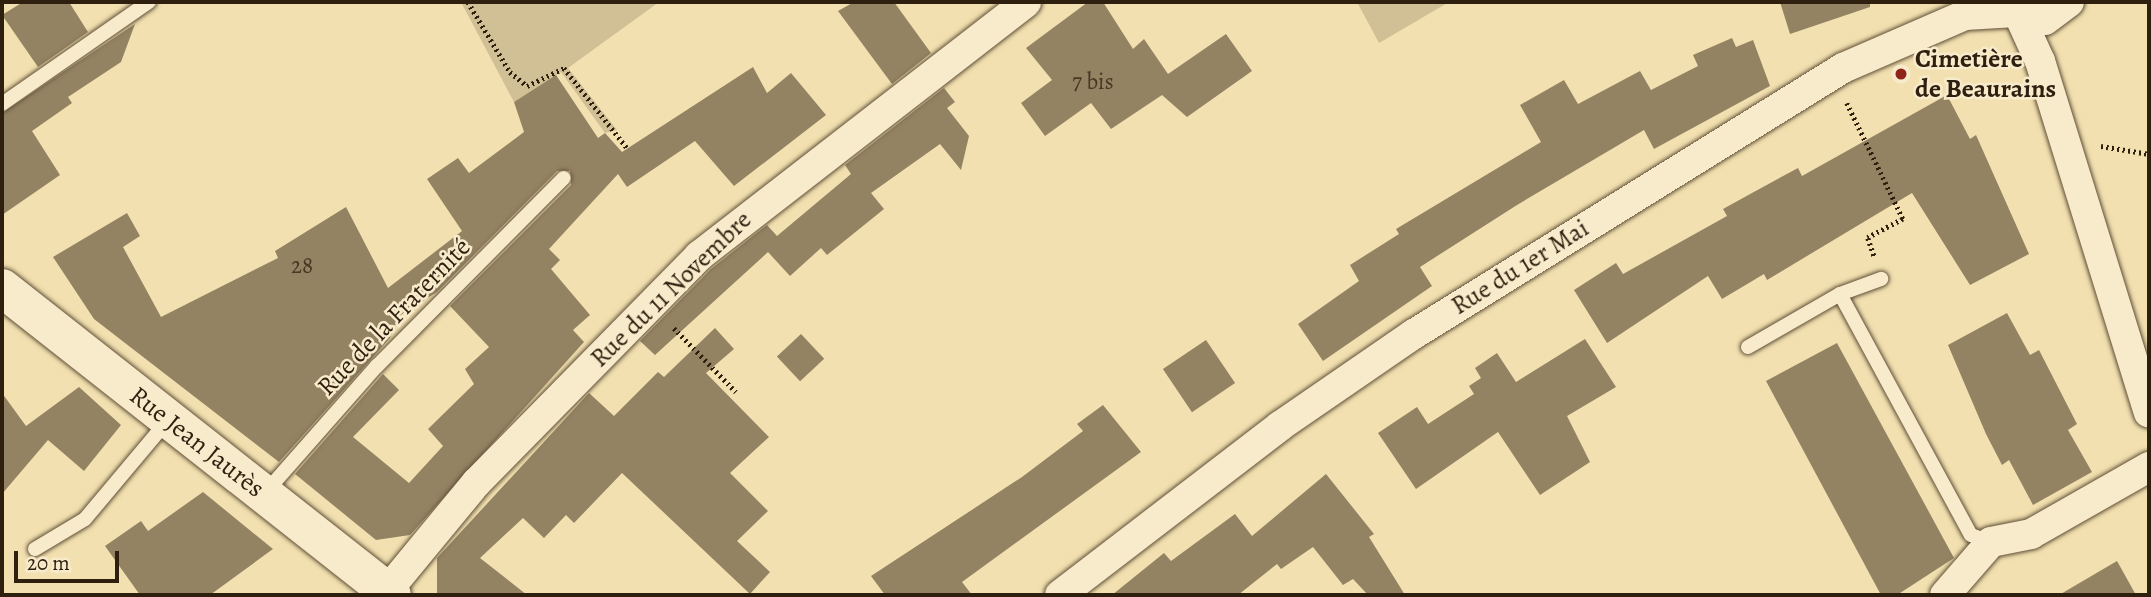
<!DOCTYPE html>
<meta charset="utf-8">
<style>
body{margin:0}
#map{position:relative;width:2151px;height:597px;overflow:hidden;background:#f2e0b0;font-family:Alegreya,serif}
div>[style]{position:absolute}
.green>*{inset:0;background:#d1bf95}
.building>*{inset:0;background:#948363;transform-origin:0 0}
.path>*{height:4.5px;margin-top:-2.25px;transform-origin:0;background:repeating-linear-gradient(90deg,#2f1f0f 0 2px,transparent 0 5.5px)}
.roads{filter:drop-shadow(0 0 2px #604f37) drop-shadow(0 0 2px #604f37)}
.service>*{height:14px;margin:-7px;padding:0 7px;transform-origin:7px;border-radius:7px;background:#f7ebcc}
.minor>*{height:30px;margin:-15px;padding:0 15px;transform-origin:15px;border-radius:15px;background:#f7ebcc}
.secondary>*{height:38px;margin:-19px;padding:0 19px;transform-origin:19px;border-radius:19px;background:#f7ebcc}
.dots>*{width:19px;height:19px;translate:-50% -50%;box-sizing:border-box;border:4px solid #f7ebcc;border-radius:50%}
span{translate:-50% -50%;white-space:nowrap;text-align:center;line-height:1.15;-webkit-text-stroke:5px #f7ebcc;paint-order:stroke}
.number-label{font-size:23px;color:#483824}
.number-label span{-webkit-text-stroke-width:0}
.poi-label{font-size:26px;color:#2f1f0f;font-weight:700}
.left{translate:0 -50%;text-align:left}
.street-label{font-size:26px;color:#2f1f0f}
.frame{position:absolute;inset:0;border:4px solid #2f1f0f;pointer-events:none}
.scale{position:absolute;left:14px;top:551px;width:105px;height:32px;box-sizing:border-box;border:4px solid #2f1f0f;border-top:0;padding-left:9px;font-size:21px;line-height:24px;white-space:nowrap;color:#2f1f0f;-webkit-text-stroke:5px #f7ebcc;paint-order:stroke}
</style>
<div id="map">
<div class="green">
<i style="clip-path:polygon(461px 2px,659px 2px,568px 68px,617px 130px,605px 133px,561px 72px,514px 102px)"></i>
<i style="clip-path:polygon(1357px 2px,1449px 2px,1379px 43px)"></i>
</div>
<div class="building">
<i style="clip-path:polygon(23px 2px,69px 2px,88px 32px,38px 67px,2px 15px)"></i>
<i style="clip-path:polygon(854px 2px,894px 2px,931px 53px,892px 84px,838px 11px)"></i>
<i style="clip-path:polygon(1088px 2px,1103px 2px,1133px 49px,1144px 39px,1168px 74px,1226px 34px,1252px 71px,1187px 117px,1162px 95px,1111px 129px,1091px 103px,1045px 136px,1021px 103px,1052px 80px,1026px 48px)"></i>
<i style="clip-path:polygon(1780px 2px,1870px 2px,1870px 7px,1790px 34px)"></i>
<i style="clip-path:polygon(135px 24px,121px 62px,68px 97px,72px 103px,32px 131px,60px 175px,2px 215px,2px 113px)"></i>
<i style="clip-path:polygon(1732px 38px,1736px 47px,1753px 40px,1770px 86px,1654px 149px,1644px 130px,1517px 205px,1420px 267px,1432px 286px,1323px 361px,1298px 324px,1359px 281px,1350px 265px,1399px 234px,1396px 229px,1541px 142px,1520px 105px,1564px 80px,1578px 104px,1640px 71px,1651px 90px,1698px 66px,1693px 55px)"></i>
<i style="clip-path:polygon(753px 67px,767px 93px,791px 73px,826px 115px,734px 186px,695px 141px,627px 187px,618px 174px,549px 249px,560px 260px,551px 269px,590px 315px,573px 330px,584px 342px,410px 535px,376px 540px,295px 474px,383px 374px,399px 390px,353px 437px,409px 483px,443px 446px,428px 429px,474px 384px,465px 369px,489px 347px,450px 306px,571px 185px,570px 171px,557px 171px,437px 292px,399px 316px,390px 338px,279px 462px,94px 319px,53px 257px,127px 213px,140px 236px,123px 247px,161px 317px,278px 258px,275px 251px,346px 207px,388px 288px,462px 231px,427px 179px,458px 158px,469px 173px,524px 132px,514px 102px,556px 75px,598px 138px,605px 133px,622px 152px)"></i>
<i style="clip-path:polygon(944px 88px,955px 102px,947px 108px,969px 136px,961px 170px,940px 144px,871px 193px,884px 209px,827px 255px,821px 248px,790px 276px,768px 252px,655px 355px,640px 341px,711px 269px,767px 225px,777px 236px,851px 174px,845px 165px)"></i>
<i style="clip-path:polygon(1947px 95px,1970px 139px,1976px 135px,2029px 254px,1970px 285px,1912px 193px,1767px 280px,1764px 274px,1722px 299px,1708px 276px,1607px 343px,1574px 290px,1616px 263px,1623px 274px,1727px 216px,1723px 209px,1752px 193px,1798px 168px,1802px 176px)"></i>
<i style="clip-path:polygon(2007px 313px,2030px 355px,2039px 350px,2077px 424px,2068px 430px,2092px 472px,2033px 505px,2009px 460px,2002px 465px,1986px 434px,1948px 345px)"></i>
<i style="clip-path:polygon(715px 328px,734px 349px,706px 373px,769px 437px,730px 473px,768px 511px,737px 541px,770px 572px,750px 594px,622px 473px,574px 523px,566px 515px,544px 538px,523px 518px,480px 558px,527px 595px,437px 595px,437px 558px,589px 393px,614px 416px,658px 372px,664px 377px)"></i>
<i style="left:801px;top:334px;width:34px;height:33px;rotate:47deg"></i>
<i style="clip-path:polygon(1585px 339px,1616px 387px,1567px 416px,1590px 462px,1540px 495px,1498px 432px,1416px 489px,1378px 433px,1417px 407px,1428px 424px,1474px 394px,1469px 386px,1481px 378px,1475px 368px,1497px 353px,1516px 382px)"></i>
<i style="left:1206px;top:340px;width:52px;height:52px;rotate:56deg"></i>
<i style="clip-path:polygon(1837px 343px,1954px 558px,1897px 595px,1881px 595px,1766px 381px)"></i>
<i style="clip-path:polygon(79px 387px,121px 425px,84px 471px,48px 440px,2px 494px,2px 393px,26px 426px)"></i>
<i style="clip-path:polygon(1103px 405px,1141px 452px,962px 582px,972px 595px,885px 595px,871px 576px,1022px 477px,1083px 431px,1077px 424px)"></i>
<i style="clip-path:polygon(1326px 474px,1374px 534px,1369px 537px,1405px 595px,1368px 595px,1353px 579px,1343px 585px,1313px 547px,1281px 569px,1277px 564px,1238px 595px,1112px 595px,1164px 553px,1171px 561px,1235px 514px,1252px 536px)"></i>
<i style="clip-path:polygon(203px 492px,273px 549px,210px 595px,140px 595px,105px 546px,141px 521px,148px 531px)"></i>
<i style="clip-path:polygon(2117px 561px,2136px 595px,2059px 595px)"></i>
</div>
<div class="path">
<i style="left:468px;top:2px;width:82px;rotate:59deg"></i>
<i style="left:510px;top:72px;width:22px;rotate:39deg"></i>
<i style="left:527px;top:86px;width:41px;rotate:-25.9deg"></i>
<i style="left:564px;top:68px;width:103px;rotate:51.7deg"></i>
<i style="left:1847px;top:103px;width:129px;rotate:64.2deg"></i>
<i style="left:1903px;top:219px;width:40px;rotate:152deg"></i>
<i style="left:1868px;top:238px;width:21px;rotate:71deg"></i>
<i style="left:2101px;top:146px;width:49px;rotate:9.5deg"></i>
<i style="left:674px;top:328px;width:89px;rotate:45.9deg"></i>
</div>
<div class="roads">
<div class="service">
<i style="left:2px;top:104px;width:179px;rotate:-34.8deg"></i>
<i style="left:1840px;top:294px;width:274px;rotate:61.5deg"></i>
<i style="left:1971px;top:535px;width:21px;rotate:19deg"></i>
<i style="left:1748px;top:347px;width:106px;rotate:-29.9deg"></i>
<i style="left:1840px;top:294px;width:44px;rotate:-20.1deg"></i>
<i style="left:264px;top:494px;width:171px;rotate:-48.6deg"></i>
<i style="left:377px;top:366px;width:265px;rotate:-45.2deg"></i>
<i style="left:35px;top:549px;width:58px;rotate:-31deg"></i>
<i style="left:85px;top:519px;width:129px;rotate:-50deg"></i>
</div>
<div class="minor">
<i style="left:2010px;top:4px;width:14px;rotate:51deg"></i>
<i style="left:2019px;top:15px;width:26px;rotate:11deg"></i>
<i style="left:2045px;top:20px;width:30px;rotate:-37deg"></i>
<i style="left:2019px;top:15px;width:51px;rotate:65.5deg"></i>
<i style="left:2040px;top:61px;width:368px;rotate:72.8deg"></i>
<i style="left:387px;top:591px;width:141px;rotate:-50.5deg"></i>
<i style="left:477px;top:482px;width:317px;rotate:-45.5deg"></i>
<i style="left:699px;top:256px;width:414px;rotate:-37.8deg"></i>
<i style="left:1060px;top:595px;width:277px;rotate:-37.5deg"></i>
<i style="left:1280px;top:426px;width:163px;rotate:-34.5deg"></i>
<i style="left:1414px;top:334px;width:505px;rotate:-31.8deg"></i>
<i style="left:1843px;top:68px;width:133px;rotate:-23.5deg"></i>
<i style="left:1965px;top:15px;width:51px;rotate:-3.4deg"></i>
<i style="left:1945px;top:595px;width:70px;rotate:-49deg"></i>
<i style="left:1991px;top:542px;width:41px;rotate:-11.3deg"></i>
<i style="left:2031px;top:534px;width:136px;rotate:-29.6deg"></i>
</div>
<div class="secondary">
<i style="left:2px;top:288px;width:496px;rotate:38.2deg"></i>
</div>
</div>
<div class="dots">
<i style="left:1901px;top:74px;background:#8f2418"></i>
</div>
<div class="number-label">
<span style="left:1093px;top:82px">7 bis</span>
<span style="left:302px;top:266px">28</span>
</div>
<div class="poi-label">
<span class="left" style="left:1915px;top:74px">Cimetière<br>de Beaurains</span>
</div>
<div class="street-label">
<span style="left:1520px;top:267px;rotate:-32deg">Rue du 1er Mai</span>
<span style="left:671px;top:289px;rotate:-44deg">Rue du 11 Novembre</span>
<span style="left:394px;top:317px;rotate:-46deg">Rue de la Fraternité</span>
<span style="left:197px;top:442px;rotate:38deg">Rue Jean Jaurès</span>
</div>
<div class="frame"></div>
<div class="scale">20 m</div>
</div>
